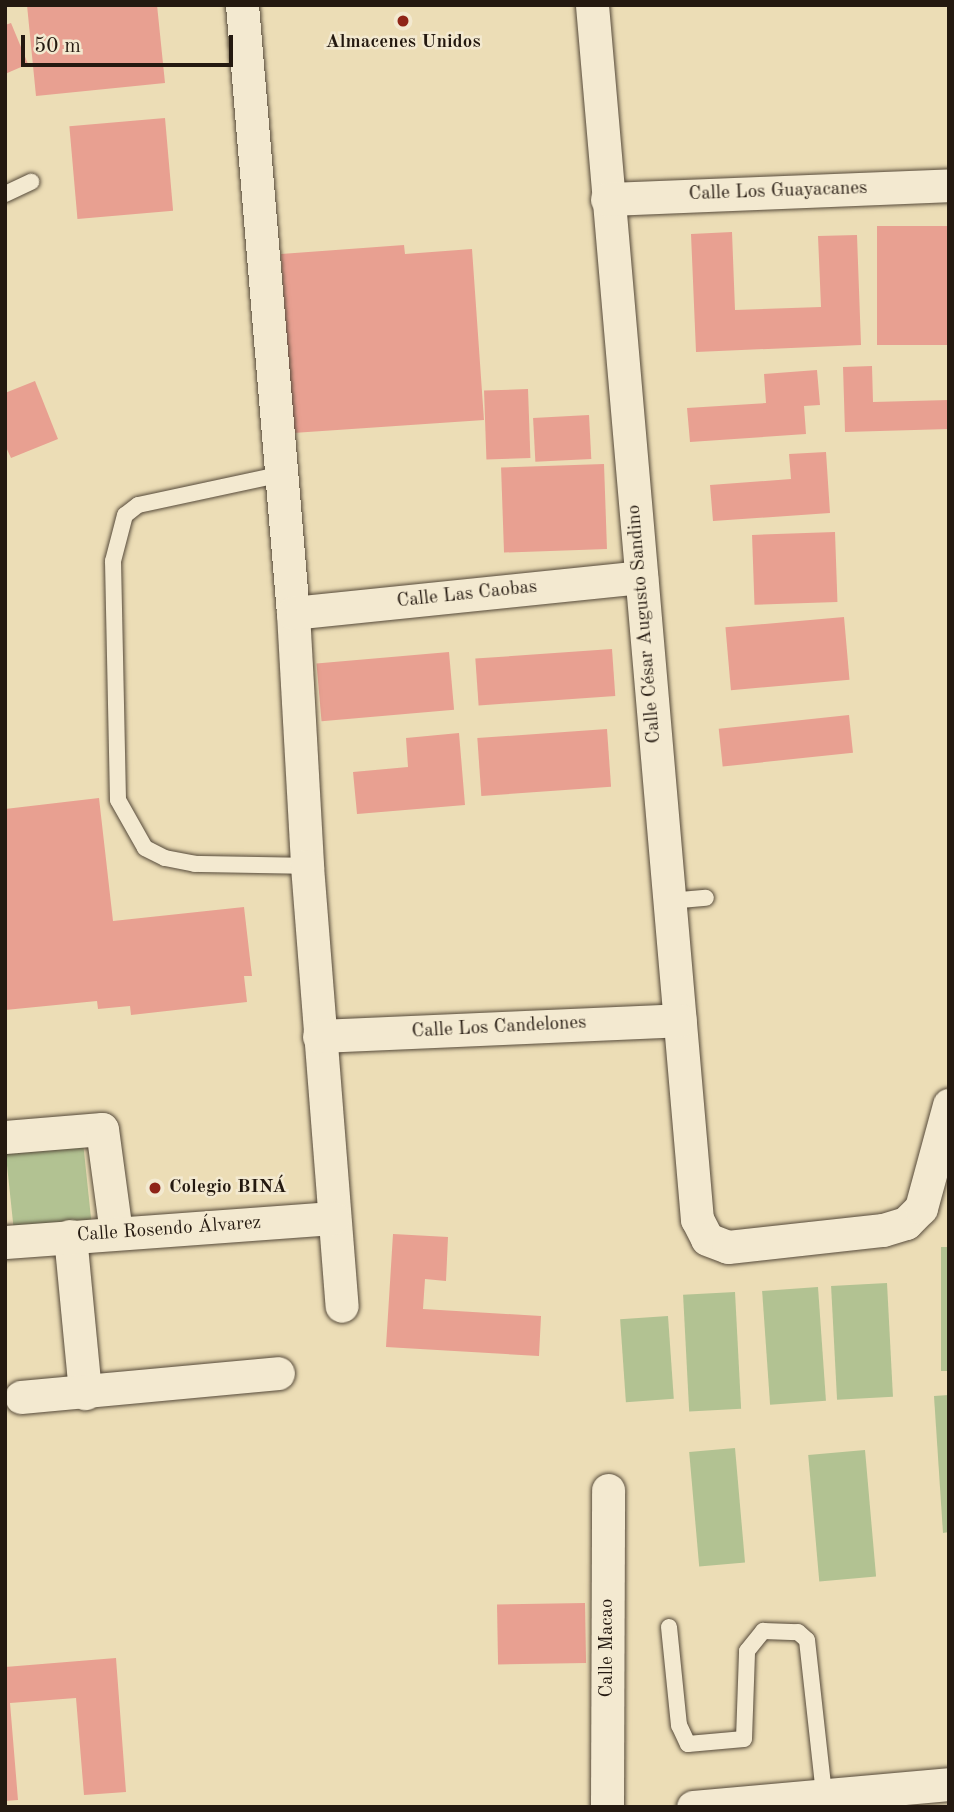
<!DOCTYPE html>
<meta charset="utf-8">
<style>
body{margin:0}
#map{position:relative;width:954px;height:1812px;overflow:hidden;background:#ecddb6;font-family:"Old Standard TT",serif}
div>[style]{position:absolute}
.green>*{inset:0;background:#b2c292;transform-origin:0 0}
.building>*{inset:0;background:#e8a091;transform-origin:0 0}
.roads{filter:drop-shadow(0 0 2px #564a3a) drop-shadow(0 0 2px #564a3a)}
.service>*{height:16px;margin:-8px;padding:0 8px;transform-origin:8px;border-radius:8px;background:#f3e9d0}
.minor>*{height:33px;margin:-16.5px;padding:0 16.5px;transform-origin:16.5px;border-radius:16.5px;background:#f3e9d0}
.dots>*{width:19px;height:19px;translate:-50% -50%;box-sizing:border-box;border:4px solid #f3e9d0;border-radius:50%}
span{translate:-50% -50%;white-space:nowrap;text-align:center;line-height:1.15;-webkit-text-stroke:5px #f3e9d0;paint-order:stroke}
.poi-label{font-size:19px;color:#241910;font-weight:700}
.left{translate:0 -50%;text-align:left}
.street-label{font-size:19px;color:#241910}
.frame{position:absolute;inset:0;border:7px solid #241910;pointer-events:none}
.scale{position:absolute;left:21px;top:35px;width:212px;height:32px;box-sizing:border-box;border:4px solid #241910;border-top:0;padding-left:9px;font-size:21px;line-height:24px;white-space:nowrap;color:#241910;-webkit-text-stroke:5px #f3e9d0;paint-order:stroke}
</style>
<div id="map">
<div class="green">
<i style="left:83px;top:1142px;width:80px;height:78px;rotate:84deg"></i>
<i style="left:941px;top:1247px;width:8px;height:124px"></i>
<i style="left:887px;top:1283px;width:114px;height:56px;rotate:87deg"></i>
<i style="left:818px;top:1287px;width:114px;height:56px;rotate:86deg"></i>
<i style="left:735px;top:1292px;width:117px;height:52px;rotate:87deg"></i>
<i style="left:668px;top:1316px;width:83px;height:48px;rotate:86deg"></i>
<i style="clip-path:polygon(949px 1395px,949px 1532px,943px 1533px,934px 1396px)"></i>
<i style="left:735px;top:1448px;width:115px;height:46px;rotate:85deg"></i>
<i style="left:865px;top:1450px;width:127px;height:57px;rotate:85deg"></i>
</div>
<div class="building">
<i style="clip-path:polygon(27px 5px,157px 5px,165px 83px,36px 96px)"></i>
<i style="clip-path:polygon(11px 23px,28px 64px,5px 74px,5px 25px)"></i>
<i style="left:165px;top:118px;width:93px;height:96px;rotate:85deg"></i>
<i style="left:949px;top:226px;width:119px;height:72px;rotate:90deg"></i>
<i style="clip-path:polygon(732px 232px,735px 310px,821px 307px,818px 236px,857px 235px,861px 345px,696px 352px,691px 234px)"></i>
<i style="clip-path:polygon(404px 245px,405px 254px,472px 249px,484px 420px,293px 433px,281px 254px)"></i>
<i style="clip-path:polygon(872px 366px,873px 402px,949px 400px,949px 429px,845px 432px,843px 367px)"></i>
<i style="clip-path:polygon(817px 370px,820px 405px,804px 406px,806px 434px,690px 442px,687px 408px,766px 403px,764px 374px)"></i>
<i style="clip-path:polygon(35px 381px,58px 439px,11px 458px,5px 445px,5px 393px)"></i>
<i style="left:528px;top:389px;width:69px;height:44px;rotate:88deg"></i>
<i style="left:589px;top:415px;width:44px;height:56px;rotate:87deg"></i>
<i style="clip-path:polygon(826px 452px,830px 513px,713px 521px,710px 485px,791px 479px,789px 454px)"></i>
<i style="left:604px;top:464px;width:85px;height:103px;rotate:88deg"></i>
<i style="left:835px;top:532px;width:70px;height:83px;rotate:88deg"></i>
<i style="left:844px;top:617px;width:63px;height:119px;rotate:85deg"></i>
<i style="left:612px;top:649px;width:47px;height:137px;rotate:86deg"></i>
<i style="left:449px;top:652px;width:58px;height:133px;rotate:85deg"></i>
<i style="left:849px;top:715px;width:38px;height:131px;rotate:84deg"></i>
<i style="left:607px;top:729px;width:58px;height:130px;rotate:86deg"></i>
<i style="clip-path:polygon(459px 733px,465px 805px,357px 814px,353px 772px,408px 767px,406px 738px)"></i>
<i style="clip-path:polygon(99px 798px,113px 921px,244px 907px,252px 976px,244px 976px,247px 1002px,131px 1015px,130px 1006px,98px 1009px,97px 1001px,5px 1010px,5px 809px)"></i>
<i style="clip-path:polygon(393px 1234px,448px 1237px,446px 1281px,425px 1279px,423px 1309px,541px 1316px,539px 1356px,386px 1347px)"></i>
<i style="left:585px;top:1603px;width:60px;height:88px;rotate:89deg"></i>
<i style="clip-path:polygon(116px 1658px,126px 1792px,84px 1795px,76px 1698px,10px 1703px,18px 1800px,5px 1801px,5px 1667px)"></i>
</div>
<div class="roads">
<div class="service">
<i style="left:5px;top:194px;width:29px;rotate:-25deg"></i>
<i style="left:278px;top:475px;width:143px;rotate:167.9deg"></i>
<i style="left:138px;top:505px;width:16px;rotate:142deg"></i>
<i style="left:125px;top:515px;width:48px;rotate:104.6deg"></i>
<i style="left:113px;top:561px;width:239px;rotate:88.8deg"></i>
<i style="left:118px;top:800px;width:55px;rotate:60.6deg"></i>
<i style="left:145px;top:848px;width:22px;rotate:27deg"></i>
<i style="left:165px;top:858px;width:31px;rotate:11deg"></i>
<i style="left:195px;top:864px;width:112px;rotate:1deg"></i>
<i style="left:669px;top:901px;width:37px;rotate:-5deg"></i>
<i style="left:669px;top:1627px;width:99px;rotate:84.2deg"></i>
<i style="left:679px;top:1725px;width:21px;rotate:65deg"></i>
<i style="left:688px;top:1744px;width:56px;rotate:-5.1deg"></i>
<i style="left:744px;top:1739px;width:88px;rotate:-88deg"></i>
<i style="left:747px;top:1651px;width:26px;rotate:-51deg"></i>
<i style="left:763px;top:1631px;width:35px;rotate:2deg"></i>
<i style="left:798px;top:1632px;width:12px;rotate:42deg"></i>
<i style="left:807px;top:1640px;width:156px;rotate:83.7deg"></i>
</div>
<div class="minor">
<i style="left:242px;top:5px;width:610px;rotate:85.21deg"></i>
<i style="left:293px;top:613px;width:253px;rotate:86.8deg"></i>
<i style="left:307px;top:866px;width:441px;rotate:85.5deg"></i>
<i style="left:592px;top:5px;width:1219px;rotate:85.06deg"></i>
<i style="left:697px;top:1219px;width:22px;rotate:63deg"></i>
<i style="left:707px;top:1239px;width:22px;rotate:21deg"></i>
<i style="left:728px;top:1247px;width:156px;rotate:-6.3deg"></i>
<i style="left:883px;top:1230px;width:24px;rotate:-17deg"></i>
<i style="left:906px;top:1223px;width:21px;rotate:-45deg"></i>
<i style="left:921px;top:1208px;width:107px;rotate:-74.8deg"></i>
<i style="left:607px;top:199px;width:342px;rotate:-2.3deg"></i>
<i style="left:293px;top:613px;width:350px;rotate:-5.9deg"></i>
<i style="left:319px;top:1036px;width:361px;rotate:-2.5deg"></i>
<i style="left:5px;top:1137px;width:97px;rotate:-4.7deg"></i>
<i style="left:102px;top:1129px;width:105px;rotate:82.3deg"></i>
<i style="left:70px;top:1236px;width:158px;rotate:84.5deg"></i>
<i style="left:5px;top:1242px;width:329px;rotate:-4.2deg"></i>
<i style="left:21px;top:1397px;width:258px;rotate:-5.3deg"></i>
<i style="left:607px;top:1807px;width:317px;rotate:-89.8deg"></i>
<i style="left:693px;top:1807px;width:257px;rotate:-5.1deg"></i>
</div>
</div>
<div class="dots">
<i style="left:403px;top:21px;background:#8f2418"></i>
<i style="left:155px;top:1188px;background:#8f2418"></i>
</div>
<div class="poi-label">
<span style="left:403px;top:43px">Almacenes Unidos</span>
<span class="left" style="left:169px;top:1188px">Colegio BINÁ</span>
</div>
<div class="street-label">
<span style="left:778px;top:192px;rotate:-2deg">Calle Los Guayacanes</span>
<span style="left:467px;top:595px;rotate:-6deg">Calle Las Caobas</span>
<span style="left:645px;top:624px;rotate:-95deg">Calle César Augusto Sandino</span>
<span style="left:499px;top:1028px;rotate:-3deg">Calle Los Candelones</span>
<span style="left:169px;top:1230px;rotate:-4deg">Calle Rosendo Álvarez</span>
<span style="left:608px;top:1648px;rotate:-90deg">Calle Macao</span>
</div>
<div class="frame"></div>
<div class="scale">50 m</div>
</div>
